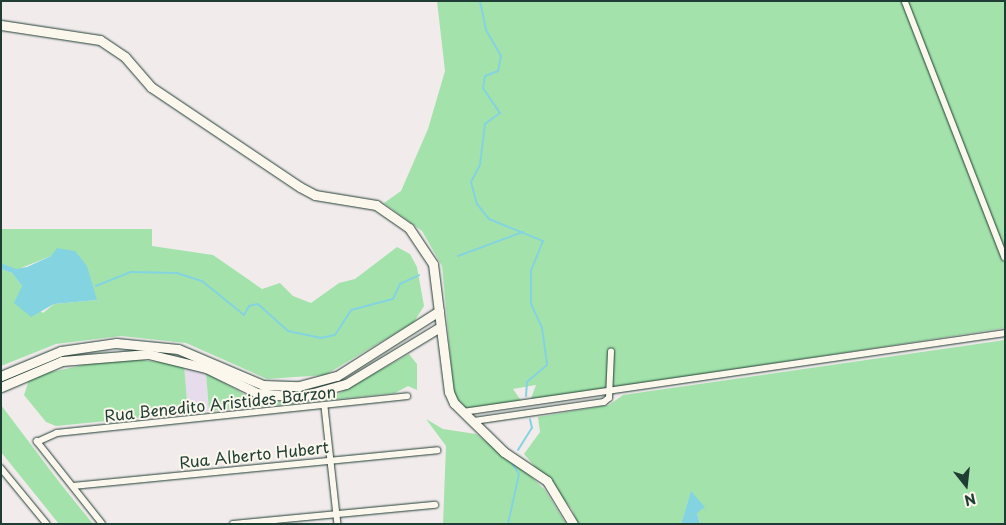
<!DOCTYPE html>
<style>
body{margin:0}
#map{position:relative;width:1006px;height:525px;overflow:hidden;background:#f1ebec;font-family:"Playpen Sans",sans-serif}
div>[style]{position:absolute}
.built>*{inset:0;background:#e6dcec}
.green>*{inset:0;background:#a3e3ab}
.water>*{inset:0;background:#84d3e0}
.stream>*{height:2px;margin:-1px;padding:0 1px;transform-origin:1px;border-radius:1px;background:#84d3e0}
.roads{filter:drop-shadow(0 0 1px #1f3d34) drop-shadow(0 0 1px #1f3d34)}
.street>*{height:5.5px;margin:-2.75px;padding:0 2.75px;transform-origin:2.75px;border-radius:2.75px;background:#fbf7ec}
.secondary>*{height:9px;margin:-4.5px;padding:0 4.5px;transform-origin:4.5px;border-radius:4.5px;background:#fbf7ec}
span{translate:-50% -50%;white-space:nowrap;text-align:center;line-height:1.15;-webkit-text-stroke:4px #fbf7ec;paint-order:stroke}
.street-label{font-size:16px;color:#1f3d34}
.frame{position:absolute;inset:0;border:2px solid #1f3d34;pointer-events:none}
.north{position:absolute;left:941px;top:460px;width:50px;height:50px;-webkit-text-stroke:4px #fbf7ec;paint-order:stroke;rotate:164deg;font-size:14px;font-weight:700;line-height:20px;text-align:center;color:#1f3d34}
.north::after{content:'';display:block;margin:auto;width:18px;height:22px;background:#1f3d34;clip-path:polygon(50% 0,100% 100%,50% 72%,0 100%)}
</style>
<div id="map">
<div class="built">
<i style="clip-path:polygon(184px 365px,206px 373px,209px 411px,188px 413px)"></i>
</div>
<div class="green">
<i style="clip-path:polygon(437px 1px,1005px 1px,1005px 328px,530px 401px,536px 385px,513px 389px,522px 402px,466px 408px,454px 395px,442px 266px,422px 231px,384px 203px,401px 191px,428px 129px,445px 71px)"></i>
<i style="clip-path:polygon(1px 229px,152px 229px,152px 246px,213px 255px,262px 289px,280px 283px,293px 296px,311px 303px,339px 283px,355px 279px,397px 247px,410px 254px,417px 267px,424px 306px,414px 322px,325px 375px,267px 379px,186px 343px,121px 336px,56px 344px,1px 366px,1px 269px,12px 273px,22px 286px,20px 296px,43px 313px,54px 304px,97px 300px,51px 256px,16px 270px,1px 263px)"></i>
<i style="clip-path:polygon(1005px 340px,1005px 524px,700px 524px,691px 492px,681px 524px,578px 524px,572px 509px,524px 454px,540px 432px,538px 417px,609px 405px,623px 395px)"></i>
<i style="clip-path:polygon(409px 354px,417px 364px,417px 390px,408px 386px,395px 393px,301px 403px,209px 411px,206px 373px,253px 399px,301px 403px,336px 395px)"></i>
<i style="clip-path:polygon(141px 360px,184px 365px,188px 413px,56px 426px,46px 422px,24px 395px,29px 380px,51px 372px,103px 361px)"></i>
<i style="clip-path:polygon(1px 405px,60px 483px,93px 524px,59px 524px,1px 452px)"></i>
<i style="clip-path:polygon(426px 419px,443px 429px,476px 434px,522px 468px,545px 490px,566px 524px,443px 524px,446px 446px)"></i>
</div>
<div class="water">
<i style="clip-path:polygon(57px 248px,75px 251px,87px 266px,97px 300px,54px 304px,31px 317px,14px 303px,22px 286px,12px 273px,1px 269px,1px 263px,16px 269px,27px 267px,51px 256px)"></i>
<i style="clip-path:polygon(691px 491px,705px 507px,697px 513px,700px 524px,681px 524px)"></i>
</div>
<div class="stream">
<i style="left:480px;top:1px;width:30px;rotate:78deg"></i>
<i style="left:486px;top:30px;width:30px;rotate:60deg"></i>
<i style="left:501px;top:56px;width:15px;rotate:101deg"></i>
<i style="left:498px;top:71px;width:14px;rotate:159deg"></i>
<i style="left:485px;top:76px;width:12px;rotate:99deg"></i>
<i style="left:483px;top:88px;width:30px;rotate:56deg"></i>
<i style="left:500px;top:113px;width:19px;rotate:144deg"></i>
<i style="left:485px;top:124px;width:41px;rotate:97deg"></i>
<i style="left:480px;top:165px;width:19px;rotate:118deg"></i>
<i style="left:471px;top:182px;width:23px;rotate:75deg"></i>
<i style="left:477px;top:204px;width:19px;rotate:51deg"></i>
<i style="left:489px;top:219px;width:58px;rotate:22.2deg"></i>
<i style="left:543px;top:241px;width:32px;rotate:112deg"></i>
<i style="left:531px;top:271px;width:33px;rotate:90deg"></i>
<i style="left:531px;top:304px;width:26px;rotate:65deg"></i>
<i style="left:542px;top:328px;width:37px;rotate:82deg"></i>
<i style="left:547px;top:365px;width:26px;rotate:140deg"></i>
<i style="left:527px;top:382px;width:14px;rotate:94deg"></i>
<i style="left:458px;top:256px;width:69px;rotate:-20.3deg"></i>
<i style="left:96px;top:286px;width:38px;rotate:-22deg"></i>
<i style="left:131px;top:272px;width:46px;rotate:1.2deg"></i>
<i style="left:177px;top:273px;width:26px;rotate:18deg"></i>
<i style="left:202px;top:281px;width:54px;rotate:39deg"></i>
<i style="left:244px;top:315px;width:10px;rotate:-61deg"></i>
<i style="left:249px;top:306px;width:9px;rotate:-13deg"></i>
<i style="left:258px;top:304px;width:40px;rotate:42deg"></i>
<i style="left:288px;top:331px;width:34px;rotate:12deg"></i>
<i style="left:321px;top:338px;width:14px;rotate:-12deg"></i>
<i style="left:335px;top:335px;width:30px;rotate:-57deg"></i>
<i style="left:351px;top:310px;width:43px;rotate:-14.7deg"></i>
<i style="left:393px;top:299px;width:17px;rotate:-65deg"></i>
<i style="left:400px;top:284px;width:21px;rotate:-25deg"></i>
<i style="left:518px;top:450px;width:26px;rotate:-58deg"></i>
<i style="left:532px;top:428px;width:9px;rotate:-103deg"></i>
<i style="left:508px;top:524px;width:51px;rotate:-77.6deg"></i>
<i style="left:519px;top:474px;width:14px;rotate:-124deg"></i>
</div>
<div class="roads">
<div class="street">
<i style="left:905px;top:1px;width:275px;rotate:68.7deg"></i>
<i style="left:325px;top:407px;width:118px;rotate:83.7deg"></i>
<i style="left:463px;top:412px;width:548px;rotate:-8.29deg"></i>
<i style="left:474px;top:421px;width:131px;rotate:-8.3deg"></i>
<i style="left:604px;top:402px;width:6px;rotate:-39deg"></i>
<i style="left:609px;top:398px;width:46px;rotate:-87.5deg"></i>
<i style="left:1px;top:468px;width:72px;rotate:50.6deg"></i>
<i style="left:73px;top:486px;width:366px;rotate:-5.6deg"></i>
<i style="left:102px;top:524px;width:105px;rotate:-128.4deg"></i>
<i style="left:37px;top:442px;width:22px;rotate:-24deg"></i>
<i style="left:57px;top:433px;width:352px;rotate:-6deg"></i>
<i style="left:233px;top:524px;width:203px;rotate:-5.4deg"></i>
</div>
<div class="secondary">
<i style="left:1px;top:25px;width:100px;rotate:8.6deg"></i>
<i style="left:100px;top:40px;width:30px;rotate:34deg"></i>
<i style="left:125px;top:57px;width:40px;rotate:49deg"></i>
<i style="left:151px;top:87px;width:179px;rotate:33.9deg"></i>
<i style="left:300px;top:187px;width:17px;rotate:28deg"></i>
<i style="left:315px;top:195px;width:62px;rotate:9.3deg"></i>
<i style="left:376px;top:205px;width:40px;rotate:34.9deg"></i>
<i style="left:409px;top:228px;width:43px;rotate:56.3deg"></i>
<i style="left:433px;top:264px;width:129px;rotate:82.9deg"></i>
<i style="left:449px;top:392px;width:12px;rotate:66deg"></i>
<i style="left:454px;top:403px;width:70px;rotate:44.4deg"></i>
<i style="left:504px;top:452px;width:52px;rotate:34deg"></i>
<i style="left:547px;top:481px;width:50px;rotate:58.8deg"></i>
<i style="left:1px;top:376px;width:65px;rotate:-22.6deg"></i>
<i style="left:61px;top:351px;width:56px;rotate:-8.3deg"></i>
<i style="left:116px;top:343px;width:62px;rotate:5.5deg"></i>
<i style="left:178px;top:349px;width:92px;rotate:23deg"></i>
<i style="left:263px;top:385px;width:36px;rotate:2deg"></i>
<i style="left:299px;top:386px;width:39px;rotate:-15deg"></i>
<i style="left:337px;top:376px;width:121px;rotate:-32.5deg"></i>
<i style="left:1px;top:387px;width:66px;rotate:-23.1deg"></i>
<i style="left:62px;top:361px;width:86px;rotate:-4.7deg"></i>
<i style="left:148px;top:354px;width:60px;rotate:13.6deg"></i>
<i style="left:206px;top:368px;width:57px;rotate:26.1deg"></i>
<i style="left:257px;top:393px;width:42px;rotate:5.4deg"></i>
<i style="left:299px;top:397px;width:49px;rotate:-15.5deg"></i>
<i style="left:346px;top:384px;width:110px;rotate:-31.2deg"></i>
</div>
</div>
<div class="street-label">
<span style="left:220px;top:403px;rotate:-6deg">Rua Benedito Aristides Barzon</span>
<span style="left:254px;top:454px;rotate:-6deg">Rua Alberto Hubert</span>
</div>
<div class="frame"></div>
<div class="north">N</div>
</div>
